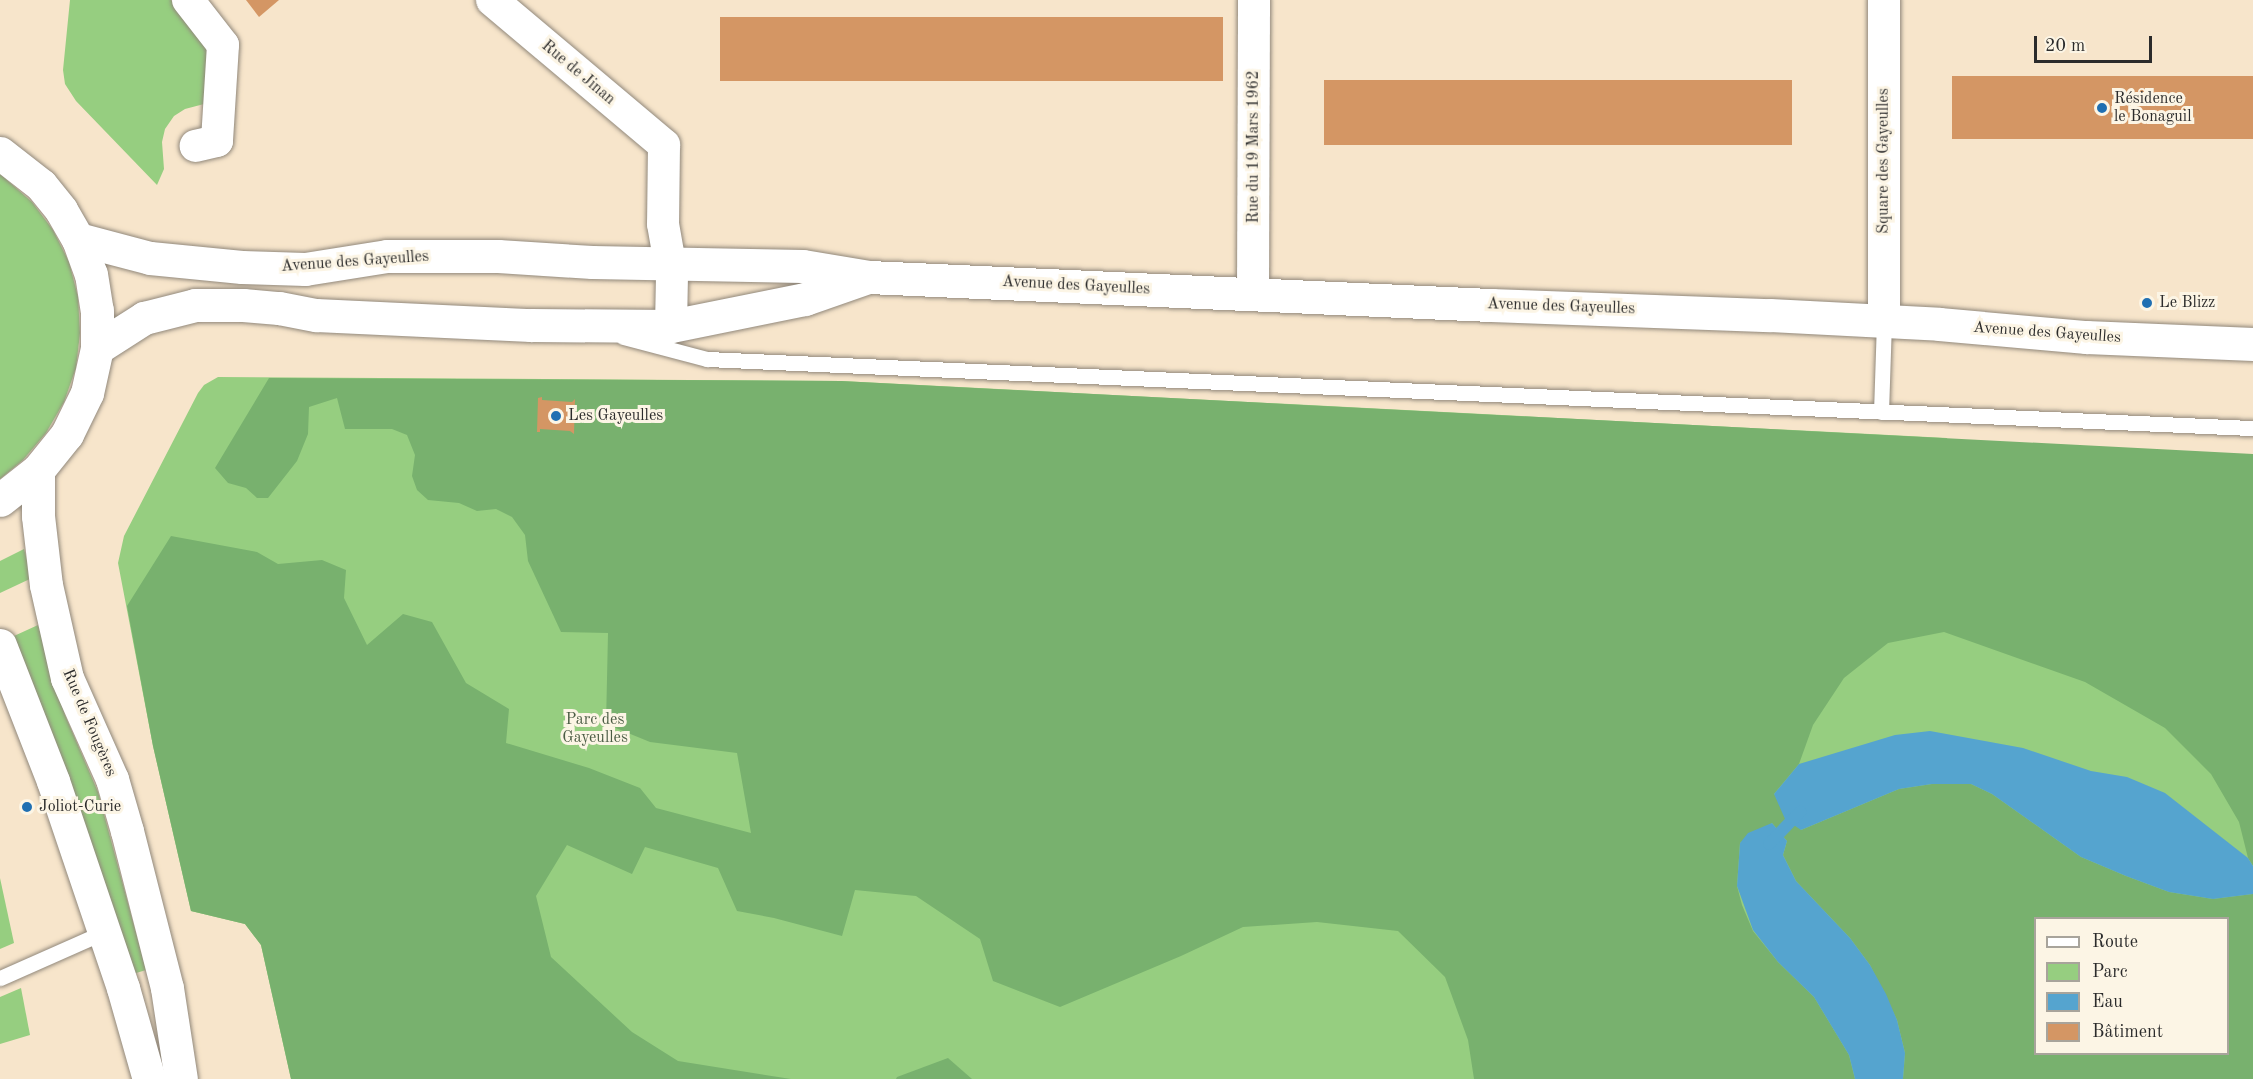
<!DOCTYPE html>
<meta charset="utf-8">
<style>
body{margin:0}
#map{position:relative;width:2253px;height:1079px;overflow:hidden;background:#f7e5cb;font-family:"Old Standard TT",serif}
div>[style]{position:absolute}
.green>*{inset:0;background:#96ce80}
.forest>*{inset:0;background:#78b16e}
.water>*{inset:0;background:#55a4cf}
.stream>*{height:12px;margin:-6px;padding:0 6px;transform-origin:6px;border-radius:6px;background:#55a4cf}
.building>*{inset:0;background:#d49664;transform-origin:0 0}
.roads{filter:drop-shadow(0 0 2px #91887b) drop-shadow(0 0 2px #91887b)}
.service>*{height:15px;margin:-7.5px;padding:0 7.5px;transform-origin:7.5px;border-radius:7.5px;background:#fff}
.minor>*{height:32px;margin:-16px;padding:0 16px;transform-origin:16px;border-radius:16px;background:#fff}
.tertiary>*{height:33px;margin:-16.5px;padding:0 16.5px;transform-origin:16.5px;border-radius:16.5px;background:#fff}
.primary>*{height:33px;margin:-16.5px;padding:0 16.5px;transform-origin:16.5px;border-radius:16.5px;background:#fff}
.dots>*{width:16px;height:16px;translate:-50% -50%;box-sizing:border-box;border:3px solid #fcf5e5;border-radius:50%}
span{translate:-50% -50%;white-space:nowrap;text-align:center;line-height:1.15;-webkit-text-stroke:6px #fcf5e5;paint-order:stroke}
.street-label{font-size:16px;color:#2b2b2b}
.poi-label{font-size:16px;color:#2b2b2b}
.left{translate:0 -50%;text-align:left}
.park-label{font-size:16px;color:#4b5c44}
.legend{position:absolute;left:2034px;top:917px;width:195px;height:138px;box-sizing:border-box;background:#fcf5e5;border:2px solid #a8a49b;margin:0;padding:8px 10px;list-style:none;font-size:18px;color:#2b2b2b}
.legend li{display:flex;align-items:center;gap:12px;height:30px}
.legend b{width:30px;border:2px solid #a8a49b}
.scale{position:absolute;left:2034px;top:36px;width:118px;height:27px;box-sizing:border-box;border:3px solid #2b2b2b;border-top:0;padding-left:8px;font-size:18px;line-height:21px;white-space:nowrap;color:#2b2b2b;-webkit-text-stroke:4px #fcf5e5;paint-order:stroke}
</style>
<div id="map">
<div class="green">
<i style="clip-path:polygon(70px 0,171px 0,209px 49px,204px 104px,185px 109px,174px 116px,165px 129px,162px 142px,164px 169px,157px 185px,76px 101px,65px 84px,63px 70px)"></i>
<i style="clip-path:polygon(0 174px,32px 202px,53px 230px,69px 262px,78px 297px,80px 333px,76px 368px,64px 402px,46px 433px,23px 460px,0 479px)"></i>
<i style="clip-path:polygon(evenodd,218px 377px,841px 381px,1947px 438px,1982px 619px,2253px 745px,2253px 1079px,291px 1079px,261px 945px,245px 924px,191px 911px,153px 746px,118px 563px,124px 536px,198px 393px,204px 385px,218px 377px,2036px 918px,2228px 918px,2228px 1054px,2036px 1054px,2036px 918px)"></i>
<i style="clip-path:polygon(24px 549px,32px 578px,0 593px,0 561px)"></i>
<i style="clip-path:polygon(38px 625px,65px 715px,98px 792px,146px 970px,133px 974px,81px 818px,14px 636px)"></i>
<i style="clip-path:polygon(0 878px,14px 943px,0 949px)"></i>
<i style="clip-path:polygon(21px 988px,30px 1035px,0 1044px,0 997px)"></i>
</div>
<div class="forest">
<i style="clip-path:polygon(evenodd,269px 378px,841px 381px,2253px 454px,2253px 866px,2248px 858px,2239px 822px,2211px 774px,2165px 728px,2085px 682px,1944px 632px,1888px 643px,1844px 678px,1813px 725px,1799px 764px,1774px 794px,1801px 830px,1899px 789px,1932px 784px,1971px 784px,1992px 794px,2081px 857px,2126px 876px,2169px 892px,2213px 899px,2253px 894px,2253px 1079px,1903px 1079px,1905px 1053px,1897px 1020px,1870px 965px,1850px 938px,1796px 881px,1783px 855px,1787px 841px,1772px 823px,1740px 843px,1737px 886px,1742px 905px,1753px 931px,1778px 962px,1814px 997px,1849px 1055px,1855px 1079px,1474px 1079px,1468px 1040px,1445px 977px,1398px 931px,1317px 922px,1243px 927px,1181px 956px,1060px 1007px,993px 981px,980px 939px,916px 896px,855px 890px,842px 936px,774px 918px,737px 911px,718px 868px,645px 847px,632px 874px,567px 845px,536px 896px,551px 957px,632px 1032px,678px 1061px,791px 1079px,291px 1079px,261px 945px,245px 924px,191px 911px,153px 746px,127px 606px,171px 536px,257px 552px,278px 564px,322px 560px,346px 570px,344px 598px,367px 645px,403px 614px,432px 622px,466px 683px,509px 709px,506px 743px,589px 768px,640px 788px,656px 808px,751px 833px,737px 753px,650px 742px,606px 724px,608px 633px,561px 632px,528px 561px,525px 535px,512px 517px,496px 509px,477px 511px,459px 503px,428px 500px,417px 490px,412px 476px,415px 455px,407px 435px,392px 429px,345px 429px,337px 398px,309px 407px,308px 434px,297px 461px,268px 498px,257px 498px,246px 488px,228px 483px,215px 468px,269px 378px,2036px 918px,2228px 918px,2228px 1054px,2036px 1054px,2036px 918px)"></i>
<i style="clip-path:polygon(948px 1058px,972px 1079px,896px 1079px,897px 1077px)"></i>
</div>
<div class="water">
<i style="clip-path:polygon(1930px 731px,2023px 748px,2091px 771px,2127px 777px,2165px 793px,2248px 858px,2253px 866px,2253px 894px,2213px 899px,2169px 892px,2126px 876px,2081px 857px,1992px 794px,1971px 784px,1932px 784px,1899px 789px,1801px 830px,1785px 819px,1774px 794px,1799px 764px,1895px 735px)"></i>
<i style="clip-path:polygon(1772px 823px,1787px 841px,1783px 855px,1796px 881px,1850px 938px,1870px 965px,1886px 994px,1897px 1020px,1905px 1053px,1903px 1079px,1855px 1079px,1849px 1055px,1814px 997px,1778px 962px,1753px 930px,1737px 886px,1740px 843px,1748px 833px)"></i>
</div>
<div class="stream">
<i style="left:1769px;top:844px;width:45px;rotate:-45.9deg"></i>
</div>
<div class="building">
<i style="clip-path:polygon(246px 0,279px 0,259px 17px)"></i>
<i style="left:1223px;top:17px;width:64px;height:503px;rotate:90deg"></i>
<i style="left:2253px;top:76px;width:63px;height:301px;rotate:90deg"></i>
<i style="left:1792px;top:80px;width:65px;height:468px;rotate:90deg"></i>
<i style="clip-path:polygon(542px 397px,542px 400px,572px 402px,575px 399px,574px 434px,570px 431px,540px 429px,540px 432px,537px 432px,538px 398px)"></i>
</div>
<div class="roads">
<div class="service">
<i style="left:623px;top:337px;width:87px;rotate:14.7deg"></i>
<i style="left:707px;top:359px;width:1548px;rotate:2.56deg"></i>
<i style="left:1881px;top:412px;width:89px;rotate:-88.1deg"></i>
<i style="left:0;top:978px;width:114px;rotate:-23.9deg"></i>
</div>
<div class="minor">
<i style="left:188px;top:0;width:57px;rotate:52.1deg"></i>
<i style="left:223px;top:45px;width:96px;rotate:93.6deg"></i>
<i style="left:217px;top:141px;width:22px;rotate:167deg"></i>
<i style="left:492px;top:0;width:225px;rotate:40.1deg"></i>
<i style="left:664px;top:145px;width:79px;rotate:90.7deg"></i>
<i style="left:663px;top:224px;width:52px;rotate:80deg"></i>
<i style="left:672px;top:275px;width:51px;rotate:91.1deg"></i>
<i style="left:1253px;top:294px;width:294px;rotate:-89.8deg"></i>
<i style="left:1884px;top:323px;width:323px;rotate:-90deg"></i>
</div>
<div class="tertiary">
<i style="left:78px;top:239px;width:74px;rotate:14.8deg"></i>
<i style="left:150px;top:258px;width:92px;rotate:5.6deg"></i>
<i style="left:242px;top:267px;width:63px;rotate:1.8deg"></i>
<i style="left:305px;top:269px;width:83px;rotate:-9deg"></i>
<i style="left:387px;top:256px;width:111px"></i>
<i style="left:498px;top:256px;width:94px;rotate:3.7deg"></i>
<i style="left:592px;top:262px;width:211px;rotate:1.1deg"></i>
<i style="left:803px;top:266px;width:67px;rotate:9.5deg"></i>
<i style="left:869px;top:277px;width:623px;rotate:2.58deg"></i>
<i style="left:1491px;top:305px;width:279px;rotate:2.1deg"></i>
<i style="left:1770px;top:315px;width:169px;rotate:3deg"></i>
<i style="left:1939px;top:324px;width:148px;rotate:5.1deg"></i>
<i style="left:2086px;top:337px;width:167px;rotate:2.4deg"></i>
<i style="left:97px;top:348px;width:56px;rotate:-32.6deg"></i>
<i style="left:144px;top:318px;width:53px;rotate:-14.3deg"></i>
<i style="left:195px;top:305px;width:48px"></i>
<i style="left:243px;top:305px;width:36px;rotate:5deg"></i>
<i style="left:279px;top:308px;width:38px;rotate:11deg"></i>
<i style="left:316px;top:315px;width:215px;rotate:2.7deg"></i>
<i style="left:531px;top:325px;width:140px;rotate:0.4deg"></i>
<i style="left:671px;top:326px;width:137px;rotate:-11.4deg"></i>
<i style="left:805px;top:299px;width:64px;rotate:-19.3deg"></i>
</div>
<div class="primary">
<i style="left:0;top:153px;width:52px;rotate:38deg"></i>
<i style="left:41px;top:185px;width:32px;rotate:51deg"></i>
<i style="left:61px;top:210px;width:34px;rotate:60deg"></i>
<i style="left:78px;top:239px;width:37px;rotate:70deg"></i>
<i style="left:91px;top:274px;width:36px;rotate:81deg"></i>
<i style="left:97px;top:310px;width:38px;rotate:90deg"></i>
<i style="left:97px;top:348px;width:46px;rotate:102.5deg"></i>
<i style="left:87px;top:393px;width:46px;rotate:116deg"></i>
<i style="left:67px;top:434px;width:46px;rotate:128.9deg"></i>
<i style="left:38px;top:470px;width:48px;rotate:141.7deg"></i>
<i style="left:38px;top:470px;width:46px;rotate:90deg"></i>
<i style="left:38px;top:516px;width:69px;rotate:83.4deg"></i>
<i style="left:46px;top:585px;width:95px;rotate:77.3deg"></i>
<i style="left:67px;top:678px;width:111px;rotate:66deg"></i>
<i style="left:112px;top:779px;width:54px;rotate:73.9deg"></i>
<i style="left:127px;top:831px;width:162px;rotate:75.7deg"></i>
<i style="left:167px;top:988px;width:92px;rotate:81.3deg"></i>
<i style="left:0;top:645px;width:146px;rotate:68.7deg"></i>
<i style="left:53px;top:781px;width:219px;rotate:71.3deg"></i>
<i style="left:123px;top:988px;width:95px;rotate:74.1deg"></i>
</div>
</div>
<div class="dots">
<i style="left:2102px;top:108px;background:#1f6fb2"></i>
<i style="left:2147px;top:303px;background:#1f6fb2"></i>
<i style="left:556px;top:416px;background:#1f6fb2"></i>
<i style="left:27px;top:807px;background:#1f6fb2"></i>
</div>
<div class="street-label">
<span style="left:578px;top:73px;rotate:40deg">Rue de Jinan</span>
<span style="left:1254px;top:147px;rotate:-90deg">Rue du 19 Mars 1962</span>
<span style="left:1884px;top:161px;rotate:-90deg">Square des Gayeulles</span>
<span style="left:355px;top:262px;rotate:-4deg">Avenue des Gayeulles</span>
<span style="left:1076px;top:286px;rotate:3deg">Avenue des Gayeulles</span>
<span style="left:1561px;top:307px;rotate:2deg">Avenue des Gayeulles</span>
<span style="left:2047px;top:333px;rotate:4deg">Avenue des Gayeulles</span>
<span style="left:89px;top:723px;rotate:67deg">Rue de Fougères</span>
</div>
<div class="poi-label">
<span class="left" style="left:2114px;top:108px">Résidence<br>le Bonaguil</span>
<span class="left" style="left:2159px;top:303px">Le Blizz</span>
<span class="left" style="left:568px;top:416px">Les Gayeulles</span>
<span class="left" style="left:39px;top:807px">Joliot-Curie</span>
</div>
<div class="park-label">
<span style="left:595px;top:729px">Parc des<br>Gayeulles</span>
</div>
<ul class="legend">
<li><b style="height:8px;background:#fff"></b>Route</li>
<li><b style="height:16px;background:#96ce80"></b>Parc</li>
<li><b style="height:16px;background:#55a4cf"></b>Eau</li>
<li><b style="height:16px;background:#d49664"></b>Bâtiment</li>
</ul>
<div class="scale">20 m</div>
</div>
